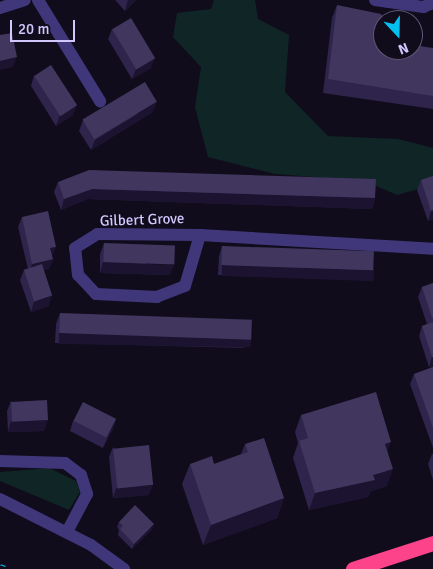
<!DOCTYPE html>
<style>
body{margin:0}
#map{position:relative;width:433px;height:569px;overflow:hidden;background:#100c1c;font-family:Signika,sans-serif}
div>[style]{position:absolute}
.green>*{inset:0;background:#0f2526}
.minor>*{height:12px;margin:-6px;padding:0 6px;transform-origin:6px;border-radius:6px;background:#40377b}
.highway>*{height:15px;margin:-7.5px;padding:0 7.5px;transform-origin:7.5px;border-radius:7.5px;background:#fd448a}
.rail>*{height:5.5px;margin-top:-2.75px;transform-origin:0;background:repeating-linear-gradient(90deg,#100c1c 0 11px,#03c0ef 0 22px);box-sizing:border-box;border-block:1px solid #03c0ef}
.wall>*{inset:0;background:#2f244b}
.shaded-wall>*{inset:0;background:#1b1330;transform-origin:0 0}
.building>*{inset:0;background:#41365e;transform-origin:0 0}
span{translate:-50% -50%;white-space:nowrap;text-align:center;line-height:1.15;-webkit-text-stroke:4.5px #100c1c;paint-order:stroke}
.street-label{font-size:15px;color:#d3c8fe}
.north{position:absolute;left:373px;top:10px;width:50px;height:50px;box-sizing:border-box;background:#100c1c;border:1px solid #5e5776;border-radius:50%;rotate:159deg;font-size:14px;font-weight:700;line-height:20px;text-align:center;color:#d3c8fe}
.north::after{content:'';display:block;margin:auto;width:18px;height:22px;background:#03c0ef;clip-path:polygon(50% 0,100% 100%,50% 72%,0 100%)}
.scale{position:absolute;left:10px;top:20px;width:65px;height:22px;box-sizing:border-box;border:2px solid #d3c8fe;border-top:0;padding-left:6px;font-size:15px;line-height:18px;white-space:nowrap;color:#d3c8fe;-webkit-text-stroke:4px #100c1c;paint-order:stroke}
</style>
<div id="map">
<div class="green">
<i style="clip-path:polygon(214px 0,255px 0,258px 19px,289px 35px,285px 92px,328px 136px,398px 139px,433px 148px,433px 185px,397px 195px,365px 181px,275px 174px,208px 157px,195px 107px,201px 67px,173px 37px,177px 13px,211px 9px)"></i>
<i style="clip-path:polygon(49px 468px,76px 481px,80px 492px,69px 510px,0 481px,0 472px)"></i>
</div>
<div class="minor">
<i style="left:38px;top:0;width:119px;rotate:58.5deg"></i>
<i style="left:375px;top:0;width:49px;rotate:8.3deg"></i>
<i style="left:423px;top:7px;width:11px;rotate:-22deg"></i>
<i style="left:0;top:8px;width:26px;rotate:-18deg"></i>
<i style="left:200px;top:235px;width:53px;rotate:106.4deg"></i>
<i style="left:185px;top:286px;width:30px;rotate:159deg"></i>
<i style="left:157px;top:297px;width:61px;rotate:-177.2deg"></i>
<i style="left:96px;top:294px;width:26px;rotate:-133deg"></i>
<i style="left:78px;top:275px;width:27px;rotate:-96deg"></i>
<i style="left:75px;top:248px;width:26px;rotate:-32deg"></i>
<i style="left:97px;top:234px;width:103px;rotate:0.6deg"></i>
<i style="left:200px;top:235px;width:233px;rotate:3.4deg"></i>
<i style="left:0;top:461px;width:65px;rotate:1.8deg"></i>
<i style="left:65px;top:463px;width:20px;rotate:37deg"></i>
<i style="left:81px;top:475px;width:20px;rotate:72deg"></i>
<i style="left:87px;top:494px;width:43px;rotate:117.8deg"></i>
<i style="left:0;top:499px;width:102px;rotate:26.8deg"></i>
<i style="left:91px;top:545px;width:41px;rotate:36deg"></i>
</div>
<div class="highway">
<i style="left:353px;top:569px;width:84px;rotate:-18deg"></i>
</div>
<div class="rail">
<i style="left:0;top:567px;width:5px;rotate:22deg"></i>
</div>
<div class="wall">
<i style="clip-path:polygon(115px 0,136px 0,125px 11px)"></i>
<i style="clip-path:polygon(337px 5px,383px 50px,433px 48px,433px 109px,323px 93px,332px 18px)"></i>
<i style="clip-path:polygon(112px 29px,151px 68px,132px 79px,108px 39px)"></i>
<i style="clip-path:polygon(34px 75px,73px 115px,56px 126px,31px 86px)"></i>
<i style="clip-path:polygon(153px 112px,91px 150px,79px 131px,83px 120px)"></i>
<i style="clip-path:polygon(433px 176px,433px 219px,428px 221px,417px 190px,421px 180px)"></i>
<i style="clip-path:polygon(58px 182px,375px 198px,372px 209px,88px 199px,61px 210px,54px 192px)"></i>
<i style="clip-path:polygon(22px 217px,52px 257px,53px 259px,49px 269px,44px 270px,49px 306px,31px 312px,20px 280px,24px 270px,28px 269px,18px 227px)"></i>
<i style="clip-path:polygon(104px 243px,170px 275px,100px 273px,100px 254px)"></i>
<i style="clip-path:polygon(222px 246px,374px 270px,370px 280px,218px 275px,219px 256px)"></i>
<i style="clip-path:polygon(433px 283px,433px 366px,429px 367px,419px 336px,422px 326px,427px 324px,418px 297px,422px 287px)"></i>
<i style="clip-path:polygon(60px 313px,247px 348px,55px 343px,56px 324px)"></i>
<i style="clip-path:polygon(433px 367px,433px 448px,410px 384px,414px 374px)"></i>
<i style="clip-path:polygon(11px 401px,44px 431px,8px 432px,7px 411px)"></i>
<i style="clip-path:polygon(301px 415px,388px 451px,387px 486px,371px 491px,368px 497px,309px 510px,293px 458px,298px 443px,295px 432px)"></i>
<i style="clip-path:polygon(116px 419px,113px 429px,103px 448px,70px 431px,73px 421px)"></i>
<i style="clip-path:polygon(245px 444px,284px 498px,277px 518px,203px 545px,182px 484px,190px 464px,214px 464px,241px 454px)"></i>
<i style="clip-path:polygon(113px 447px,149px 495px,113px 498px,109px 457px)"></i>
<i style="clip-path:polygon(432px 454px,433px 454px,433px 480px,428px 464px)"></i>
<i style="clip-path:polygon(119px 522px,152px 529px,132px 549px,118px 535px,119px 530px,117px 527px)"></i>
</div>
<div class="shaded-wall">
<i style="clip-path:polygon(128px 0,136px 0,125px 11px)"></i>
<i style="clip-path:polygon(17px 57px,13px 67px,0 70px,0 61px)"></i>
<i style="clip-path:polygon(155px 58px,151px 68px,132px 79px,136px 69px)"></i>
<i style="clip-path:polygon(157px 102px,153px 112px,91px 150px,95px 140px)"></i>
<i style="clip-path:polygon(77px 105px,73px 115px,56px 126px,60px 115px)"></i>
<i style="clip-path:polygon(92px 189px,375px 198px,372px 209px,88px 199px,61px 210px,64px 199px)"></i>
<i style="clip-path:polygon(433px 210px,433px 219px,428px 221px,431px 211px)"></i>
<i style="clip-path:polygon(56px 247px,52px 257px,50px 248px)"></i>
<i style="clip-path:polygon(53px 259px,49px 269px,29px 274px,32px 264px)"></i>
<i style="clip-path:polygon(103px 262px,174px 265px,170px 275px,100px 273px)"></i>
<i style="left:222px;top:265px;width:152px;height:11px;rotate:2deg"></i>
<i style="clip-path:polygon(52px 295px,49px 306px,31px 312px,34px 302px)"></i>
<i style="left:59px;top:333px;width:192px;height:11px;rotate:1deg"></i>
<i style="clip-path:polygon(432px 357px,433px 357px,433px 366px,429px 367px)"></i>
<i style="clip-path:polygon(116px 419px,113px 429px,103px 448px,107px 438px)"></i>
<i style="clip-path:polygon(48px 420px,44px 431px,8px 432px,11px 421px)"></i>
<i style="clip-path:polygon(391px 442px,385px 459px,385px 444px)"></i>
<i style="clip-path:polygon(393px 469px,387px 486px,371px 491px,368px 497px,309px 510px,315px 493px)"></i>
<i style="clip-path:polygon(153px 485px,149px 495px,113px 498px,116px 488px)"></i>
<i style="clip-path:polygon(284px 498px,277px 518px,203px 545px,211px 525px)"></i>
<i style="clip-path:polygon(154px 524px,152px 529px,132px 549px,134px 544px)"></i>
</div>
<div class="building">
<i style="clip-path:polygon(337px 5px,381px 14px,386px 20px,383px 20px,383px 50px,413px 50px,413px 45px,433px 48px,433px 96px,328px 79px)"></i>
<i style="left:131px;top:18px;width:47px;height:22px;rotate:59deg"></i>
<i style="clip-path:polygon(12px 33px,17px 57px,0 61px,0 35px)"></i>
<i style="left:51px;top:65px;width:48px;height:20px;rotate:57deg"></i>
<i style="left:145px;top:82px;width:23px;height:73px;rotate:59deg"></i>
<i style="clip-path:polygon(89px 170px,376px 179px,375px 198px,92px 189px,64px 199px,58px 182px)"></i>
<i style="clip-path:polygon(433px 176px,433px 210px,431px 211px,421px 180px)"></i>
<i style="clip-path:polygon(48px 211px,56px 247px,50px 248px,53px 259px,32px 264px,22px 217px)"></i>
<i style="left:104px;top:243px;width:71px;height:19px;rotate:2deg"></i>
<i style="left:222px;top:246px;width:152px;height:19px;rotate:2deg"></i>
<i style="left:42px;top:264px;width:33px;height:19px;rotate:72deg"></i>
<i style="clip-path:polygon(433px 283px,433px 318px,432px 318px,422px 287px)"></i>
<i style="left:60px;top:313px;width:192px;height:20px;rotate:2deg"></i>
<i style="clip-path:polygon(433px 322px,433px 357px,432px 357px,422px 326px)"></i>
<i style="clip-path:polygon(433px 367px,433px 428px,414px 374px)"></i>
<i style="clip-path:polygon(376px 392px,391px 442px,385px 444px,393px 469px,373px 475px,375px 480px,315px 493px,299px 441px,308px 438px,301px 415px)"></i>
<i style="left:47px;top:400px;width:20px;height:36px;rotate:87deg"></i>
<i style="left:83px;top:402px;width:37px;height:21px;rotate:27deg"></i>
<i style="clip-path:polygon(264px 438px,284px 498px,211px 525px,190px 464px,212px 456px,214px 464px,248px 452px,245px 444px)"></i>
<i style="left:149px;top:445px;width:40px;height:36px;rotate:84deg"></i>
<i style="clip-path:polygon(135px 505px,154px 524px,134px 544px,120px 529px,123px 526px,119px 522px)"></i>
</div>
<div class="street-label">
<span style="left:142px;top:220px;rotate:-2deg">Gilbert Grove</span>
</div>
<div class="north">N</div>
<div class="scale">20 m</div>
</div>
